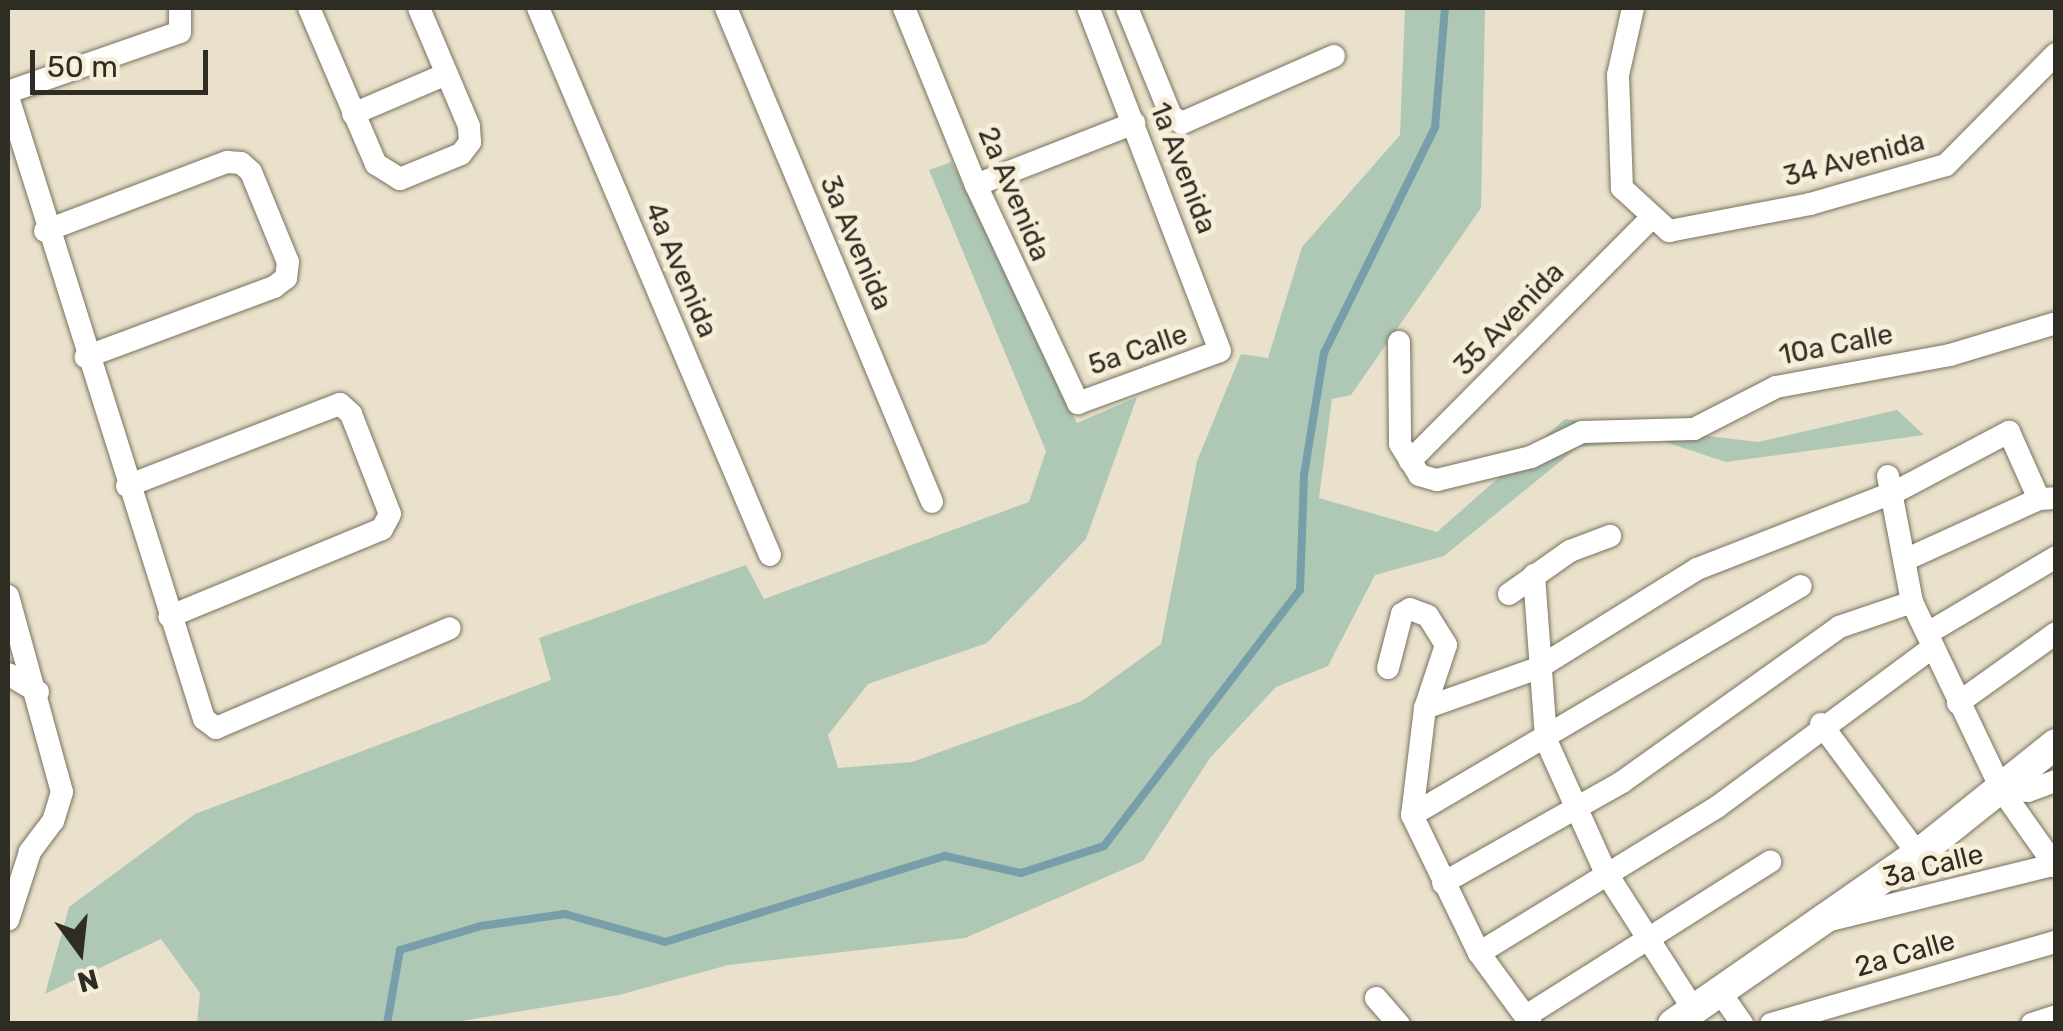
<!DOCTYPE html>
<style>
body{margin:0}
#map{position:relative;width:2063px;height:1031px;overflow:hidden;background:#e9e1cb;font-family:Rubik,sans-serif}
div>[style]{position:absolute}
.green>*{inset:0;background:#aec8b5}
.stream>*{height:8px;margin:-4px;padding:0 4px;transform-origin:4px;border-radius:4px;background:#789ea9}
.roads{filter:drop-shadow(0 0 2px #78715e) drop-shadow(0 0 2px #78715e)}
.minor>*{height:22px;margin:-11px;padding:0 11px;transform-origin:11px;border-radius:11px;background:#fff}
.tertiary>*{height:30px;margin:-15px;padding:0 15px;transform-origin:15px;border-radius:15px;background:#fff}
span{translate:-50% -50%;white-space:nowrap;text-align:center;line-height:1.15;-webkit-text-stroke:10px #f6eed8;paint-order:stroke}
.street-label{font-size:28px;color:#2f2c24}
.frame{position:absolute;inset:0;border:10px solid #2f2c24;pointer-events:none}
.north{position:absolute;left:30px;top:901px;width:100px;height:100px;-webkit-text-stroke:8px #f6eed8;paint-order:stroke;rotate:165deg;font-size:28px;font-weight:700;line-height:40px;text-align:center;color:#2f2c24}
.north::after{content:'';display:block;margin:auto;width:35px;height:45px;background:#2f2c24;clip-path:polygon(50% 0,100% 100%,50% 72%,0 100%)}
.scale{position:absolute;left:30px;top:50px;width:178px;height:45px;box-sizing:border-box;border:5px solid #2f2c24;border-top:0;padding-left:12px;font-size:30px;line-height:35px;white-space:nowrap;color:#2f2c24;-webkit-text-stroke:8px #f6eed8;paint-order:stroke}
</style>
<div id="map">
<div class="green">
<i style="clip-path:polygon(1405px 8px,1485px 9px,1481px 208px,1351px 395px,1332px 399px,1319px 498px,1437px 532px,1565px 419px,1758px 442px,1897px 410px,1924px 435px,1726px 462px,1659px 440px,1578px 447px,1444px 556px,1375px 575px,1328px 666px,1276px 687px,1210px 758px,1143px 861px,965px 938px,728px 965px,619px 995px,449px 1023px,197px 1023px,200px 993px,161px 939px,45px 994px,69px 907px,195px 814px,551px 680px,539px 638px,746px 565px,764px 599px,1029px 502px,1046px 451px,929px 170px,952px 162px,1077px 423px,1137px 397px,1086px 539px,987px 643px,868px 684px,828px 735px,838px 768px,912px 762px,1082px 701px,1161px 644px,1197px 461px,1241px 354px,1268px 358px,1302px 247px,1400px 135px)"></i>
</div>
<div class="stream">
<i style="left:387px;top:1024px;width:75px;rotate:-80deg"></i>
<i style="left:400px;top:950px;width:84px;rotate:-16.5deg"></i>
<i style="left:481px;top:926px;width:85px;rotate:-8.1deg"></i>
<i style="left:565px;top:914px;width:104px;rotate:15.6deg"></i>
<i style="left:665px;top:942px;width:293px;rotate:-17.1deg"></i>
<i style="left:945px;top:856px;width:78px;rotate:12.6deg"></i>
<i style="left:1021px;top:873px;width:87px;rotate:-18deg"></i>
<i style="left:1104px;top:846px;width:322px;rotate:-52.6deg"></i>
<i style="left:1300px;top:590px;width:115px;rotate:-88deg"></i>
<i style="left:1304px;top:475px;width:124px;rotate:-80.7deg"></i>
<i style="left:1324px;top:353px;width:252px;rotate:-63.8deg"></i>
<i style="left:1435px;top:127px;width:119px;rotate:-85.2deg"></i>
</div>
<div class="roads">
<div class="minor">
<i style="left:309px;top:8px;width:170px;rotate:66.8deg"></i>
<i style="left:376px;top:164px;width:28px;rotate:32deg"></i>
<i style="left:400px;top:179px;width:66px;rotate:-22.3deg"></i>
<i style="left:461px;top:154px;width:15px;rotate:-53deg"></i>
<i style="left:470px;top:142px;width:16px;rotate:-94deg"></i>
<i style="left:469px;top:126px;width:128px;rotate:-113deg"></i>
<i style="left:538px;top:8px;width:594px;rotate:67.02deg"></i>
<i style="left:726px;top:8px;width:535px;rotate:67.36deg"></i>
<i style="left:904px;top:8px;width:191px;rotate:67.9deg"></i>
<i style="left:976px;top:185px;width:241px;rotate:64.9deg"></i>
<i style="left:1078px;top:403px;width:151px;rotate:-20.1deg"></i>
<i style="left:1220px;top:351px;width:368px;rotate:-111deg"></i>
<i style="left:1127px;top:8px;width:117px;rotate:67.8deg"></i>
<i style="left:1171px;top:116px;width:13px;rotate:32deg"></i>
<i style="left:1182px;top:123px;width:166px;rotate:-23.8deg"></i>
<i style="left:1633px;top:8px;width:69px;rotate:102.6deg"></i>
<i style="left:1618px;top:75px;width:113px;rotate:88deg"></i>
<i style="left:1622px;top:188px;width:64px;rotate:42.5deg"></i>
<i style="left:1669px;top:231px;width:144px;rotate:-10.8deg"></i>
<i style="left:1810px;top:204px;width:141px;rotate:-16deg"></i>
<i style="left:1946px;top:165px;width:156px;rotate:-45.3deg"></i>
<i style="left:8px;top:92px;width:182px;rotate:-19.2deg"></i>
<i style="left:180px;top:32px;width:24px;rotate:-90deg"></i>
<i style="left:8px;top:97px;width:652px;rotate:72.51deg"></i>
<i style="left:204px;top:719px;width:15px;rotate:37deg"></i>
<i style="left:216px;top:728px;width:254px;rotate:-23.1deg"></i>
<i style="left:353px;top:114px;width:102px;rotate:-23.1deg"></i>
<i style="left:976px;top:185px;width:170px;rotate:-21.4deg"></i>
<i style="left:45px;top:231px;width:195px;rotate:-20.8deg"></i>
<i style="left:227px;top:162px;width:14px;rotate:4deg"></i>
<i style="left:241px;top:163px;width:13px;rotate:42deg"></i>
<i style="left:251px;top:172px;width:97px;rotate:67.7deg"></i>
<i style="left:288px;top:262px;width:16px;rotate:97deg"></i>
<i style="left:286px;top:278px;width:15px;rotate:143deg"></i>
<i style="left:274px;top:287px;width:201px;rotate:159.6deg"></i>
<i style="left:1399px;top:342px;width:102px;rotate:89.4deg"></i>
<i style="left:1400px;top:444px;width:36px;rotate:58deg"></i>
<i style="left:1419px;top:475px;width:19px;rotate:16deg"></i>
<i style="left:1437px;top:480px;width:97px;rotate:-13.7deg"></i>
<i style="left:1531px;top:457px;width:57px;rotate:-26.1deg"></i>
<i style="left:1582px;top:432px;width:112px;rotate:-1.5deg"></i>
<i style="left:1694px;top:429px;width:92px;rotate:-27.1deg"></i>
<i style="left:1776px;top:387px;width:177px;rotate:-10.4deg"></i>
<i style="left:1950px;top:355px;width:111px;rotate:-16.8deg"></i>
<i style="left:1410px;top:461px;width:342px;rotate:-45.2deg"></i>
<i style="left:1888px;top:476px;width:128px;rotate:79.2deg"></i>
<i style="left:1912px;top:602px;width:207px;rotate:64.5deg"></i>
<i style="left:2001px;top:789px;width:95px;rotate:54.8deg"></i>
<i style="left:127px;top:486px;width:228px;rotate:-21.1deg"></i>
<i style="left:340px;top:404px;width:15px;rotate:42deg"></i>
<i style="left:351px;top:414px;width:107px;rotate:68.7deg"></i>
<i style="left:390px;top:514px;width:17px;rotate:118deg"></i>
<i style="left:382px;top:529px;width:230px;rotate:157.6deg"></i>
<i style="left:1907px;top:559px;width:145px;rotate:-24.4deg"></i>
<i style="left:2039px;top:499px;width:17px;rotate:-3deg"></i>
<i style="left:1534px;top:575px;width:165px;rotate:85.8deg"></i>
<i style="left:1546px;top:740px;width:144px;rotate:65.8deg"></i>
<i style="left:1605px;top:871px;width:165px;rotate:57.4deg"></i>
<i style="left:1509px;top:594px;width:75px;rotate:-35.2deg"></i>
<i style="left:1570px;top:551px;width:43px;rotate:-20.6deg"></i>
<i style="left:8px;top:596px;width:203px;rotate:74.6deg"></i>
<i style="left:62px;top:792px;width:30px;rotate:107deg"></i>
<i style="left:53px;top:821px;width:39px;rotate:127deg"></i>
<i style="left:30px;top:852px;width:71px;rotate:107.9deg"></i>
<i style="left:1928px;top:633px;width:149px;rotate:-30.7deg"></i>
<i style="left:1388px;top:668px;width:56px;rotate:-75.5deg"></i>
<i style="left:1402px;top:614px;width:9px;rotate:-32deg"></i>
<i style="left:1410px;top:609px;width:19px;rotate:21deg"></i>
<i style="left:1428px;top:616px;width:34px;rotate:58deg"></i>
<i style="left:1446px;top:645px;width:66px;rotate:108.4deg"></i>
<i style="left:1425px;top:708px;width:108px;rotate:96.9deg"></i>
<i style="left:1412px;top:815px;width:153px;rotate:64.1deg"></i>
<i style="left:1479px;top:953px;width:88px;rotate:53.8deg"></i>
<i style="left:8px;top:674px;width:35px;rotate:31deg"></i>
<i style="left:1958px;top:703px;width:120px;rotate:-35.5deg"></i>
<i style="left:1425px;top:708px;width:120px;rotate:-19.5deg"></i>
<i style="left:1538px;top:668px;width:187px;rotate:-31.9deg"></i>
<i style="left:1697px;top:569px;width:212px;rotate:-21.3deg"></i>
<i style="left:1895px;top:492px;width:129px;rotate:-27.8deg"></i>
<i style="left:2009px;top:432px;width:73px;rotate:65.9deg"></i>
<i style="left:1821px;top:724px;width:162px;rotate:53.3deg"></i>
<i style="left:2001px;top:789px;width:27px;rotate:4deg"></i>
<i style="left:2028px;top:791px;width:30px;rotate:-20deg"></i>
<i style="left:1412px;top:815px;width:451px;rotate:-30.5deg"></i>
<i style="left:1443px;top:883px;width:206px;rotate:-29.4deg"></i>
<i style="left:1622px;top:782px;width:267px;rotate:-35.5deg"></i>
<i style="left:1839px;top:627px;width:77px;rotate:-18.9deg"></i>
<i style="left:1826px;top:921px;width:237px;rotate:-13.9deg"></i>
<i style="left:1479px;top:953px;width:279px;rotate:-31.5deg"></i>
<i style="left:1717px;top:807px;width:269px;rotate:-36.5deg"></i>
<i style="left:1720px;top:992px;width:39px;rotate:55deg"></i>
<i style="left:1376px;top:998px;width:35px;rotate:49deg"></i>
<i style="left:1526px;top:1016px;width:289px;rotate:-32.3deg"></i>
<i style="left:1771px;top:1024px;width:297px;rotate:-16.1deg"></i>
<i style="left:2032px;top:1024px;width:25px;rotate:-18deg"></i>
</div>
<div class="tertiary">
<i style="left:1673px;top:1024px;width:298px;rotate:-34.8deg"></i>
<i style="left:1918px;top:854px;width:176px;rotate:-38.6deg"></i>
</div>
</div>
<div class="street-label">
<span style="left:1854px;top:159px;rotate:-15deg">34 Avenida</span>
<span style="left:1183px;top:168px;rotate:69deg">1a Avenida</span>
<span style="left:1014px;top:194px;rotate:67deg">2a Avenida</span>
<span style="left:856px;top:243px;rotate:67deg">3a Avenida</span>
<span style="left:681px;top:270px;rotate:67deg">4a Avenida</span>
<span style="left:1509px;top:319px;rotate:-46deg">35 Avenida</span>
<span style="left:1836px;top:345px;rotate:-11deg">10a Calle</span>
<span style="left:1138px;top:350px;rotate:-19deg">5a Calle</span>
<span style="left:1933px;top:866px;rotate:-14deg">3a Calle</span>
<span style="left:1905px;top:954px;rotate:-16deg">2a Calle</span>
</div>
<div class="frame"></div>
<div class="north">N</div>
<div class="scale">50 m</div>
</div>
